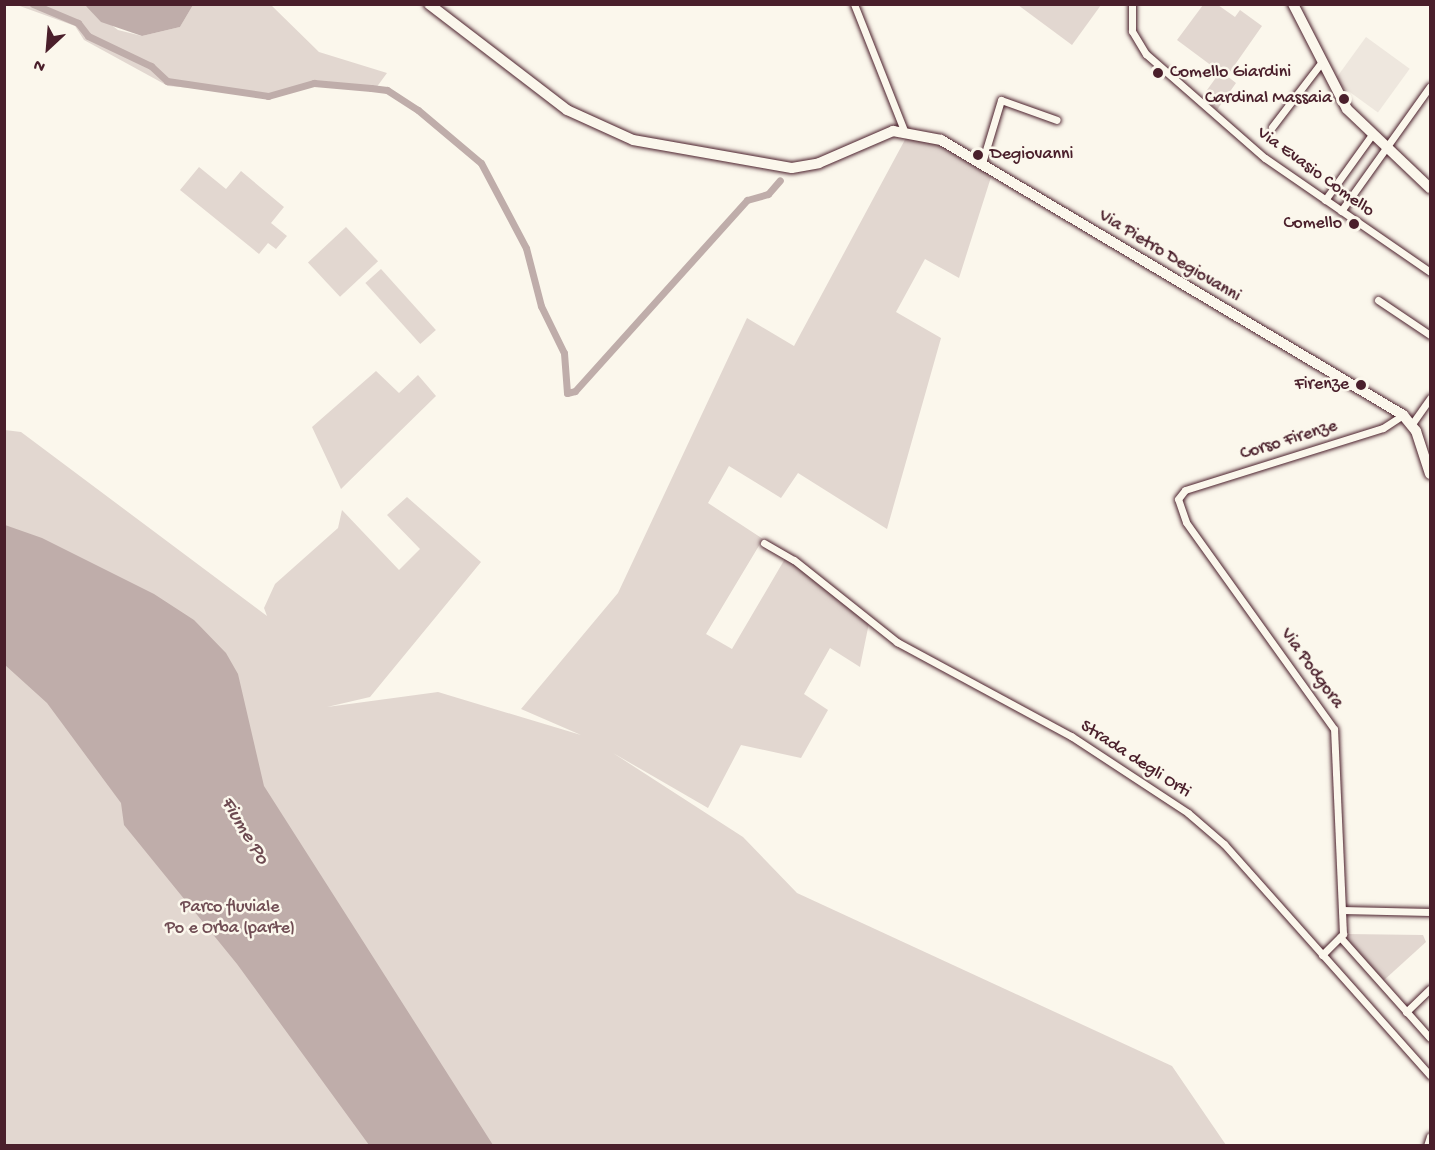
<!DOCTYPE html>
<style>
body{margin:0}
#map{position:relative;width:1435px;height:1150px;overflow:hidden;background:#fbf7ec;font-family:"Gochi Hand",sans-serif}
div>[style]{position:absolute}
.built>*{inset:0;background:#eee7de;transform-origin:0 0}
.green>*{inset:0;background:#e2d7d0;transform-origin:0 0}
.water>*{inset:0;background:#bfadaa}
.canal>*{height:7px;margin:-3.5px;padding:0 3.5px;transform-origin:3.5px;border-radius:3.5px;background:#bfadaa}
.roads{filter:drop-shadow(0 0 2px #4a1f2b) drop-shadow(0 0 2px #4a1f2b)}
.street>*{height:7px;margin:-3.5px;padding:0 3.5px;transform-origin:3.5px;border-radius:3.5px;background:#fbf7ec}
.secondary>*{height:10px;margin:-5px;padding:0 5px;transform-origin:5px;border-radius:5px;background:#fbf7ec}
.dots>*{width:16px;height:16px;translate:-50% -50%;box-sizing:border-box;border:3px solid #fbf7ec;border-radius:50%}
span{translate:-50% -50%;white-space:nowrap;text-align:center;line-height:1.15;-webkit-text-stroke:5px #fbf7ec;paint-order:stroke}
.poi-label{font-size:18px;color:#4a1f2b}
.left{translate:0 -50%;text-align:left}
.right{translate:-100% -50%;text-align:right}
.street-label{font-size:18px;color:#4a1f2b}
.park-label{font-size:18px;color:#704d54}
.water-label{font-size:20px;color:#6d4a51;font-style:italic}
.frame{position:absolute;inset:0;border:6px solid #4a1f2b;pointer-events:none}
.north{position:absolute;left:18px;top:18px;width:60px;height:60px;-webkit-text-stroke:4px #fbf7ec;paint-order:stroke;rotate:206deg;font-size:16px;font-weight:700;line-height:24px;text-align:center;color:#4a1f2b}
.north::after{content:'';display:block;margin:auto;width:21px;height:27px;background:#4a1f2b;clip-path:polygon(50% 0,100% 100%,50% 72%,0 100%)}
</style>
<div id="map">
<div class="built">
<i style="left:1366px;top:37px;width:54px;height:54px;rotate:36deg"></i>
</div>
<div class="green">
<i style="clip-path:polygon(17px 5px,85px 5px,118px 30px,142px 36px,180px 27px,193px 5px,271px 5px,319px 52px,387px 73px,376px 88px,317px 84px,279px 95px,168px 86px,84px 40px,75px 26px)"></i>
<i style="clip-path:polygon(1018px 5px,1101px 4px,1101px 5px,1072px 45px)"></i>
<i style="clip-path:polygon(1203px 5px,1218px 5px,1235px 17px,1240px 10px,1262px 26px,1227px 76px,1236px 83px,1217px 110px,1202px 97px,1220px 72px,1177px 40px)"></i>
<i style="clip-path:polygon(908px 134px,927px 138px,992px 174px,959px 278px,925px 259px,896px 312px,941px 338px,887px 529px,798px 473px,781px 498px,729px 466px,708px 503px,763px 539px,706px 634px,732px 649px,786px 557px,869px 623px,860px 667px,830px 648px,804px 694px,828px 710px,801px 758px,741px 745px,708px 808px,613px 753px,743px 837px,797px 893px,1172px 1066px,1226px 1145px,5px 1146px,5px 430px,21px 432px,267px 616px,264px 608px,275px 584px,338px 528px,342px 510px,399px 570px,420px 549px,387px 515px,407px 497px,481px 562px,370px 697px,327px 707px,438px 692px,581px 735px,521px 709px,618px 593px,747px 318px,794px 346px)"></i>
<i style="clip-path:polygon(199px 167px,226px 189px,241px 171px,284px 207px,271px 223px,287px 236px,276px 249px,268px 243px,259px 254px,180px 190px)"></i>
<i style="left:346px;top:227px;width:47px;height:52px;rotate:47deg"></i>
<i style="left:381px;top:269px;width:82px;height:21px;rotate:48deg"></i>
<i style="clip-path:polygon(376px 371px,399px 393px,418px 375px,436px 396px,341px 489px,312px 427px)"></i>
<i style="clip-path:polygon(1347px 934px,1423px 935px,1426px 942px,1383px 981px,1343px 937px)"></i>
</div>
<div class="water">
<i style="clip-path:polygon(85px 5px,85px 4px,193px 5px,180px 27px,142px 36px,101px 22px)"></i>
<i style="clip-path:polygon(5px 525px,42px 538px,154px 594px,194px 620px,226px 653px,238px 674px,264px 786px,493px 1145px,369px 1145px,237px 964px,124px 825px,121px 803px,47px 703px,5px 665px)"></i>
</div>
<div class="canal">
<i style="left:33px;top:4px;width:49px;rotate:22.9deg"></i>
<i style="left:78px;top:23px;width:16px;rotate:52deg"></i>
<i style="left:88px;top:36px;width:70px;rotate:25.5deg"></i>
<i style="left:151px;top:66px;width:22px;rotate:43deg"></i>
<i style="left:167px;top:81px;width:102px;rotate:8.4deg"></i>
<i style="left:268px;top:96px;width:48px;rotate:-15.8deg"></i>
<i style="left:314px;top:83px;width:57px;rotate:5deg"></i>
<i style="left:371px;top:88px;width:16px;rotate:7deg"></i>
<i style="left:387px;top:90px;width:37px;rotate:33deg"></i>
<i style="left:418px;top:110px;width:82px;rotate:40.1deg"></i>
<i style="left:481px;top:163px;width:96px;rotate:62.1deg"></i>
<i style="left:526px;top:248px;width:60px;rotate:75.5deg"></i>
<i style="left:541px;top:306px;width:52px;rotate:63.9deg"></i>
<i style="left:564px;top:353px;width:40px;rotate:85.7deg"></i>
<i style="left:567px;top:393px;width:8px;rotate:-14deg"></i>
<i style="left:575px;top:391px;width:257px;rotate:-48deg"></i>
<i style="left:747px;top:200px;width:22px;rotate:-16deg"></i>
<i style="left:768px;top:194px;width:18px;rotate:-49deg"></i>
</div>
<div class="roads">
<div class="street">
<i style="left:854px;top:4px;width:136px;rotate:68.4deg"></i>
<i style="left:1132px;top:4px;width:27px;rotate:90deg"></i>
<i style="left:1132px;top:31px;width:27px;rotate:59deg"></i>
<i style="left:1146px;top:54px;width:158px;rotate:41.2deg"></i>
<i style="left:1265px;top:158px;width:201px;rotate:34.6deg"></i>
<i style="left:1272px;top:127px;width:81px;rotate:-52.6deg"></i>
<i style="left:982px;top:163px;width:66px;rotate:-73.2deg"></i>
<i style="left:1001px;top:100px;width:59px;rotate:19.7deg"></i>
<i style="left:1325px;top:200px;width:79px;rotate:-54.3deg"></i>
<i style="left:1341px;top:211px;width:153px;rotate:-54.5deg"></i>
<i style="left:1378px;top:300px;width:63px;rotate:33.9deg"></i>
<i style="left:1412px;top:424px;width:32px;rotate:-55deg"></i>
<i style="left:764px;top:543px;width:34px;rotate:30deg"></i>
<i style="left:794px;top:560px;width:132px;rotate:38.5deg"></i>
<i style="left:897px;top:642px;width:198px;rotate:28.4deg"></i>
<i style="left:1071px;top:736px;width:140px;rotate:33.3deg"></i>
<i style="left:1188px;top:813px;width:48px;rotate:40.7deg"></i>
<i style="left:1224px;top:844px;width:310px;rotate:48.3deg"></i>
<i style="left:1342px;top:910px;width:88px;rotate:1.3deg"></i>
<i style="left:1340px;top:937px;width:135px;rotate:48.3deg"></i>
<i style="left:1322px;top:955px;width:30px;rotate:-45deg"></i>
<i style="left:1343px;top:934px;width:205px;rotate:-92.5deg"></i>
<i style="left:1334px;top:729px;width:254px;rotate:-125.6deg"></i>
<i style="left:1186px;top:522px;width:24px;rotate:-109deg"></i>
<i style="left:1178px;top:499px;width:11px;rotate:-52deg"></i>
<i style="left:1185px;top:490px;width:207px;rotate:-17.4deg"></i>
<i style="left:1383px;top:428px;width:24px;rotate:-33deg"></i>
<i style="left:1406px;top:1012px;width:33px;rotate:-44deg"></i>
<i style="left:1427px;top:1146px;width:10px;rotate:-73deg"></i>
</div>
<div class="secondary">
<i style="left:429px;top:4px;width:174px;rotate:37.5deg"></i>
<i style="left:567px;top:110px;width:72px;rotate:24.4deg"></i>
<i style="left:633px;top:140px;width:161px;rotate:10deg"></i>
<i style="left:792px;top:168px;width:27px;rotate:-10deg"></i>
<i style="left:819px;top:163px;width:81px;rotate:-23.4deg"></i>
<i style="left:893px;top:131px;width:49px;rotate:10.6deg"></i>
<i style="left:941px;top:140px;width:538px;rotate:30.76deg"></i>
<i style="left:1403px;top:415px;width:21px;rotate:51deg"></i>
<i style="left:1416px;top:431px;width:45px;rotate:72deg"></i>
<i style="left:1293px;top:4px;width:118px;rotate:62.8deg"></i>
<i style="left:1347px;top:109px;width:115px;rotate:43.6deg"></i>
</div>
</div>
<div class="dots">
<i style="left:1158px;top:73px;background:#4a1f2b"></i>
<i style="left:1344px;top:99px;background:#4a1f2b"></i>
<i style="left:978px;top:155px;background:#4a1f2b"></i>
<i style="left:1354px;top:224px;background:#4a1f2b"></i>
<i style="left:1361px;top:385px;background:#4a1f2b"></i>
</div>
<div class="poi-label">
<span class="left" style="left:1170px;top:73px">Comello Giardini</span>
<span class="right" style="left:1332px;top:99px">Cardinal Massaia</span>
<span class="left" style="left:990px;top:155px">Degiovanni</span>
<span class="right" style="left:1342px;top:224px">Comello</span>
<span class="right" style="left:1349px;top:385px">Firenze</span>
</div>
<div class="street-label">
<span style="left:1315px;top:173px;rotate:36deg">Via Evasio Comello</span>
<span style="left:1169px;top:257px;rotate:31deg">Via Pietro Degiovanni</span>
<span style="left:1289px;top:441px;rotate:-17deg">Corso Firenze</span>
<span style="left:1311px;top:669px;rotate:54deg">Via Podgora</span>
<span style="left:1135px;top:760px;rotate:33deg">Strada degli Orti</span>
</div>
<div class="park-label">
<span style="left:230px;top:919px">Parco fluviale<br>Po e Orba (parte)</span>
</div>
<div class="water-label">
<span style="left:244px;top:831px;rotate:59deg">Fiume Po</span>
</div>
<div class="frame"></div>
<div class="north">N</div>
</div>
